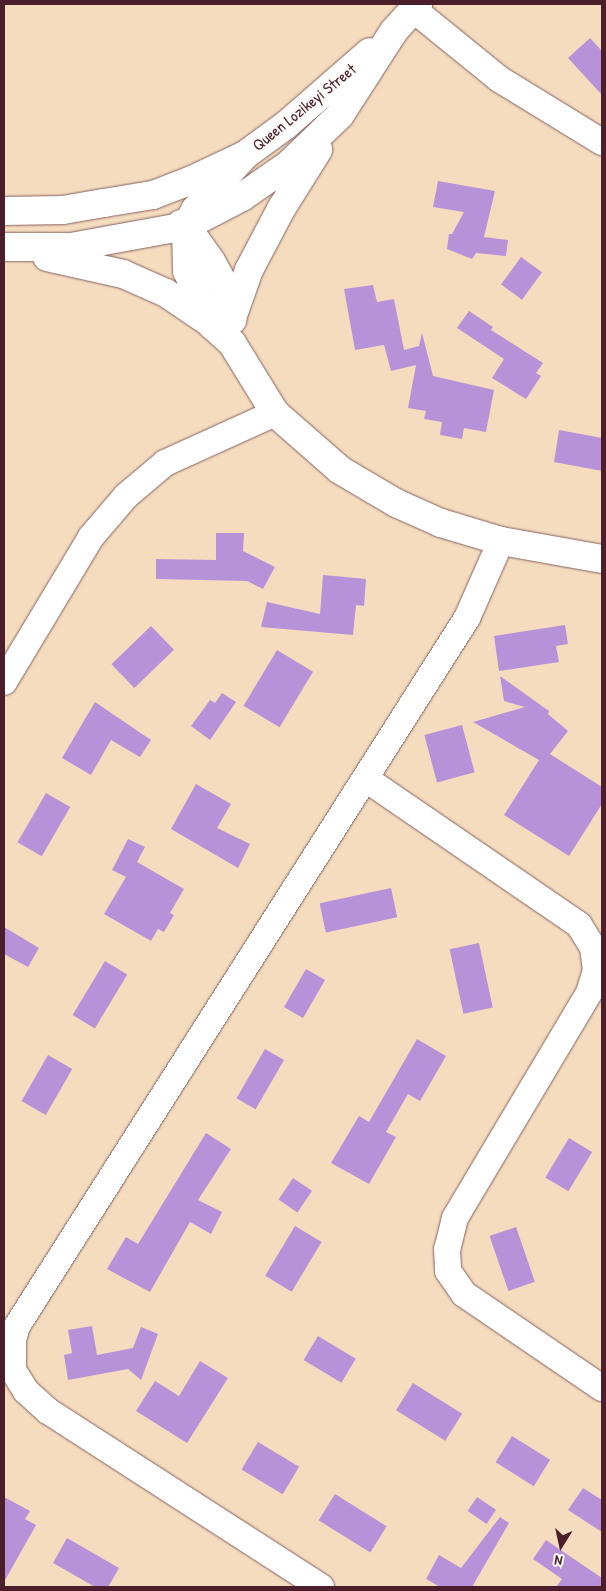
<!DOCTYPE html>
<style>
body{margin:0}
#map{position:relative;width:606px;height:1591px;overflow:hidden;background:#f5dcbf;font-family:"Patrick Hand",sans-serif}
div>[style]{position:absolute}
.building>*{inset:0;background:#b892d9;transform-origin:0 0}
.roads{filter:drop-shadow(0 0 1px #86615f) drop-shadow(0 0 1px #86615f)}
.street>*{height:26px;margin:-13px;padding:0 13px;transform-origin:13px;border-radius:13px;background:#fff}
.secondary>*{height:28px;margin:-14px;padding:0 14px;transform-origin:14px;border-radius:14px;background:#fff}
span{translate:-50% -50%;white-space:nowrap;text-align:center;line-height:1.15;-webkit-text-stroke:4px #fdfcf7;paint-order:stroke}
.street-label{font-size:16px;color:#4a1f2b}
.frame{position:absolute;inset:0;border:5px solid #4a1f2b;pointer-events:none}
.north{position:absolute;left:536px;top:1521px;width:50px;height:50px;-webkit-text-stroke:4px #fdfcf7;paint-order:stroke;rotate:190deg;font-size:14px;font-weight:700;line-height:20px;text-align:center;color:#4a1f2b}
.north::after{content:'';display:block;margin:auto;width:18px;height:22px;background:#4a1f2b;clip-path:polygon(50% 0,100% 100%,50% 72%,0 100%)}
</style>
<div id="map">
<div class="building">
<i style="clip-path:polygon(590px 38px,602px 51px,602px 95px,568px 58px)"></i>
<i style="clip-path:polygon(438px 181px,495px 191px,484px 237px,508px 240px,506px 256px,476px 253px,472px 259px,447px 249px,449px 234px,452px 234px,464px 212px,433px 207px)"></i>
<i style="left:521px;top:257px;width:26px;height:34px;rotate:36deg"></i>
<i style="clip-path:polygon(373px 285px,377px 302px,394px 299px,404px 350px,419px 346px,422px 333px,433px 376px,494px 390px,486px 432px,464px 428px,462px 439px,440px 435px,442px 422px,424px 419px,426px 411px,408px 408px,416px 365px,391px 371px,384px 345px,355px 350px,344px 289px)"></i>
<i style="clip-path:polygon(469px 311px,493px 327px,491px 330px,543px 363px,536px 373px,541px 376px,526px 399px,492px 378px,504px 359px,457px 328px)"></i>
<i style="clip-path:polygon(559px 430px,602px 438px,602px 471px,554px 462px)"></i>
<i style="clip-path:polygon(216px 533px,244px 533px,243px 551px,275px 567px,263px 589px,247px 581px,156px 579px,156px 559px,216px 560px)"></i>
<i style="clip-path:polygon(323px 575px,366px 579px,364px 606px,356px 605px,353px 635px,261px 627px,267px 602px,320px 614px)"></i>
<i style="clip-path:polygon(565px 625px,568px 644px,556px 646px,559px 662px,499px 671px,494px 636px)"></i>
<i style="left:151px;top:626px;width:33px;height:55px;rotate:46deg"></i>
<i style="left:277px;top:650px;width:42px;height:65px;rotate:31deg"></i>
<i style="clip-path:polygon(500px 676px,549px 711px,548px 714px,568px 731px,550px 754px,602px 787px,602px 804px,569px 856px,504px 815px,539px 760px,473px 722px,525px 707px,504px 701px)"></i>
<i style="clip-path:polygon(222px 693px,236px 702px,210px 740px,191px 726px,210px 700px,215px 703px)"></i>
<i style="clip-path:polygon(95px 702px,151px 740px,140px 757px,111px 740px,91px 775px,62px 758px)"></i>
<i style="left:462px;top:725px;width:49px;height:39px;rotate:75deg"></i>
<i style="clip-path:polygon(196px 784px,231px 804px,217px 828px,250px 844px,238px 868px,171px 829px)"></i>
<i style="left:46px;top:793px;width:28px;height:57px;rotate:30deg"></i>
<i style="clip-path:polygon(128px 839px,145px 847px,137px 862px,184px 889px,170px 913px,174px 915px,164px 932px,158px 929px,151px 941px,104px 914px,126px 877px,112px 870px)"></i>
<i style="left:391px;top:888px;width:30px;height:73px;rotate:78deg"></i>
<i style="clip-path:polygon(4px 927px,39px 948px,28px 967px,4px 954px)"></i>
<i style="left:479px;top:943px;width:66px;height:30px;rotate:78deg"></i>
<i style="left:105px;top:961px;width:26px;height:63px;rotate:31deg"></i>
<i style="left:306px;top:969px;width:22px;height:44px;rotate:30deg"></i>
<i style="clip-path:polygon(417px 1039px,446px 1056px,420px 1101px,408px 1094px,386px 1132px,396px 1137px,369px 1184px,331px 1163px,359px 1116px,369px 1122px)"></i>
<i style="left:265px;top:1049px;width:22px;height:57px;rotate:30deg"></i>
<i style="left:48px;top:1055px;width:28px;height:53px;rotate:30deg"></i>
<i style="clip-path:polygon(206px 1133px,231px 1149px,198px 1200px,222px 1212px,211px 1234px,190px 1222px,150px 1292px,107px 1269px,126px 1237px,138px 1244px)"></i>
<i style="left:569px;top:1138px;width:27px;height:46px;rotate:31deg"></i>
<i style="left:293px;top:1178px;width:23px;height:26px;rotate:34deg"></i>
<i style="left:295px;top:1226px;width:31px;height:58px;rotate:31deg"></i>
<i style="left:516px;top:1227px;width:58px;height:28px;rotate:71deg"></i>
<i style="clip-path:polygon(92px 1326px,97px 1355px,133px 1348px,141px 1327px,158px 1334px,141px 1380px,128px 1369px,68px 1380px,64px 1355px,72px 1353px,68px 1330px)"></i>
<i style="left:318px;top:1336px;width:44px;height:28px;rotate:31deg"></i>
<i style="clip-path:polygon(200px 1361px,228px 1378px,187px 1443px,136px 1411px,155px 1381px,179px 1396px)"></i>
<i style="left:413px;top:1383px;width:58px;height:32px;rotate:32deg"></i>
<i style="left:512px;top:1436px;width:45px;height:31px;rotate:32deg"></i>
<i style="left:258px;top:1442px;width:48px;height:32px;rotate:31deg"></i>
<i style="clip-path:polygon(583px 1488px,602px 1500px,602px 1532px,568px 1510px)"></i>
<i style="left:335px;top:1494px;width:61px;height:31px;rotate:32deg"></i>
<i style="clip-path:polygon(4px 1497px,30px 1511px,25px 1519px,36px 1525px,4px 1582px)"></i>
<i style="left:477px;top:1497px;width:23px;height:17px;rotate:34deg"></i>
<i style="clip-path:polygon(500px 1517px,509px 1523px,472px 1587px,440px 1587px,426px 1579px,439px 1555px,461px 1568px)"></i>
<i style="clip-path:polygon(67px 1538px,119px 1568px,108px 1587px,95px 1587px,53px 1563px)"></i>
<i style="clip-path:polygon(546px 1540px,602px 1578px,602px 1587px,556px 1587px,562px 1579px,533px 1559px)"></i>
</div>
<div class="roads">
<div class="street">
<i style="left:413px;top:9px;width:111px;rotate:39.1deg"></i>
<i style="left:499px;top:79px;width:121px;rotate:31.5deg"></i>
<i style="left:4px;top:682px;width:169px;rotate:-59deg"></i>
<i style="left:91px;top:537px;width:54px;rotate:-49.5deg"></i>
<i style="left:126px;top:496px;width:51px;rotate:-40.2deg"></i>
<i style="left:165px;top:463px;width:121px;rotate:-24.4deg"></i>
<i style="left:366px;top:779px;width:258px;rotate:34.4deg"></i>
<i style="left:579px;top:925px;width:26px;rotate:58deg"></i>
<i style="left:593px;top:947px;width:23px;rotate:83deg"></i>
<i style="left:596px;top:970px;width:24px;rotate:107deg"></i>
<i style="left:589px;top:993px;width:262px;rotate:120.8deg"></i>
<i style="left:455px;top:1218px;width:32px;rotate:104deg"></i>
<i style="left:447px;top:1249px;width:22px;rotate:87deg"></i>
<i style="left:448px;top:1271px;width:28px;rotate:55deg"></i>
<i style="left:464px;top:1294px;width:167px;rotate:34.3deg"></i>
<i style="left:321px;top:1587px;width:325px;rotate:-147.2deg"></i>
<i style="left:48px;top:1411px;width:30px;rotate:-138deg"></i>
<i style="left:26px;top:1391px;width:25px;rotate:-122deg"></i>
<i style="left:13px;top:1370px;width:30px;rotate:-90deg"></i>
<i style="left:13px;top:1340px;width:15px;rotate:-74deg"></i>
<i style="left:17px;top:1326px;width:839px;rotate:-57.56deg"></i>
<i style="left:467px;top:618px;width:84px;rotate:-66.2deg"></i>
</div>
<div class="secondary">
<i style="left:245px;top:155px;width:74px;rotate:132.3deg"></i>
<i style="left:195px;top:210px;width:18px;rotate:119deg"></i>
<i style="left:186px;top:226px;width:45px;rotate:88.7deg"></i>
<i style="left:187px;top:271px;width:60px;rotate:65.2deg"></i>
<i style="left:212px;top:325px;width:27px;rotate:42deg"></i>
<i style="left:232px;top:343px;width:82px;rotate:58.4deg"></i>
<i style="left:275px;top:413px;width:86px;rotate:41.2deg"></i>
<i style="left:340px;top:470px;width:65px;rotate:30.5deg"></i>
<i style="left:396px;top:503px;width:49px;rotate:24deg"></i>
<i style="left:441px;top:523px;width:63px;rotate:16.7deg"></i>
<i style="left:501px;top:541px;width:103px;rotate:10.1deg"></i>
<i style="left:4px;top:211px;width:59px;rotate:-1deg"></i>
<i style="left:63px;top:210px;width:42px;rotate:-9.7deg"></i>
<i style="left:104px;top:203px;width:50px;rotate:-9.3deg"></i>
<i style="left:153px;top:195px;width:40px;rotate:-21deg"></i>
<i style="left:190px;top:181px;width:61px;rotate:-25.3deg"></i>
<i style="left:245px;top:155px;width:51px;rotate:-36.2deg"></i>
<i style="left:286px;top:125px;width:111px;rotate:-41deg"></i>
<i style="left:181px;top:224px;width:5px;rotate:22deg"></i>
<i style="left:186px;top:226px;width:43px;rotate:54.5deg"></i>
<i style="left:211px;top:261px;width:26px;rotate:61deg"></i>
<i style="left:224px;top:284px;width:37px;rotate:77deg"></i>
<i style="left:4px;top:247px;width:67px"></i>
<i style="left:71px;top:247px;width:117px;rotate:-10.3deg"></i>
<i style="left:186px;top:226px;width:63px;rotate:-27.4deg"></i>
<i style="left:242px;top:197px;width:56px;rotate:-34.8deg"></i>
<i style="left:288px;top:165px;width:72px;rotate:-43.9deg"></i>
<i style="left:340px;top:115px;width:100px;rotate:-57.3deg"></i>
<i style="left:394px;top:31px;width:36px;rotate:-48deg"></i>
<i style="left:47px;top:257px;width:78px;rotate:12.6deg"></i>
<i style="left:123px;top:274px;width:47px;rotate:23.8deg"></i>
<i style="left:166px;top:293px;width:52px;rotate:34deg"></i>
<i style="left:232px;top:318px;width:51px;rotate:-70.5deg"></i>
<i style="left:249px;top:270px;width:69px;rotate:-62.3deg"></i>
<i style="left:281px;top:209px;width:70px;rotate:-57.9deg"></i>
</div>
</div>
<div class="street-label">
<span style="left:304px;top:107px;rotate:-39deg">Queen Lozikeyi Street</span>
</div>
<div class="frame"></div>
<div class="north">N</div>
</div>
